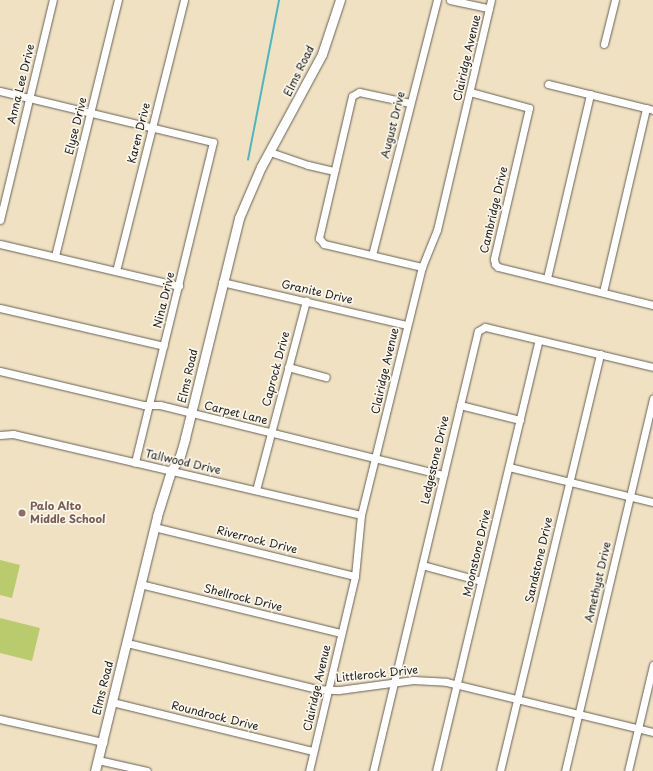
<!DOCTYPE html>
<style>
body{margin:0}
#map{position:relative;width:653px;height:771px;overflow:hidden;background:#f0e1c2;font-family:"Playpen Sans",sans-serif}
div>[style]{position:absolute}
.green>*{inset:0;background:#bacb6e}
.stream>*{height:1.5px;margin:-0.75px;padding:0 0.75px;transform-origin:0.75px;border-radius:0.75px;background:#49b8c1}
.roads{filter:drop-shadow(0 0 1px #666156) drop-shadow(0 0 1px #666156)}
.minor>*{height:7px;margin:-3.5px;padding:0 3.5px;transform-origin:3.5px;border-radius:3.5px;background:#fff}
.major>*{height:9px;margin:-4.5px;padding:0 4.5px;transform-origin:4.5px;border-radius:4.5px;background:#fff}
.dots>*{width:11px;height:11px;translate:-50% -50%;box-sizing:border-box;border:2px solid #fbf7ec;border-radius:50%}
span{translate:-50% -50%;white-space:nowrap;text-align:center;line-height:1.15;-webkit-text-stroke:3.5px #fbf7ec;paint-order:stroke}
.street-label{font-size:11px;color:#1c1c1c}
.education-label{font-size:11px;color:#785e54;font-weight:700}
.left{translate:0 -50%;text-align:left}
</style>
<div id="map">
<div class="green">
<i style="clip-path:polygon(0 560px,20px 565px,12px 598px,0 595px)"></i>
<i style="clip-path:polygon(0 618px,40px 628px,32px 661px,0 653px)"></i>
</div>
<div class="stream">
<i style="left:248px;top:160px;width:163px;rotate:-79deg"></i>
</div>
<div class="roads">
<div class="minor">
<i style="left:450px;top:0;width:40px;rotate:12deg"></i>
<i style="left:604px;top:44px;width:45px;rotate:-76deg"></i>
<i style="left:548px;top:84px;width:108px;rotate:13.9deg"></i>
<i style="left:0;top:91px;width:219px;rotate:13.5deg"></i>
<i style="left:213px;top:142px;width:330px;rotate:103.7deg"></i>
<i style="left:470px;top:92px;width:61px;rotate:15.2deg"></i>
<i style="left:529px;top:108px;width:155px;rotate:103.1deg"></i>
<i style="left:494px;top:259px;width:5px;rotate:79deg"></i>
<i style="left:495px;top:264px;width:4px;rotate:45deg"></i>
<i style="left:498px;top:267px;width:160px;rotate:13.8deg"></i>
<i style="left:410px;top:103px;width:52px;rotate:-167.8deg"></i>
<i style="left:359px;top:92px;width:8px;rotate:150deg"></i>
<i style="left:352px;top:96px;width:146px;rotate:103.1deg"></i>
<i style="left:319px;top:238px;width:8px;rotate:50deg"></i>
<i style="left:324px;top:244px;width:101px;rotate:13.2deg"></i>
<i style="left:270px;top:152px;width:40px;rotate:18.9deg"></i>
<i style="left:308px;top:165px;width:27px;rotate:13deg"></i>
<i style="left:0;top:220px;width:226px;rotate:-76.5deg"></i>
<i style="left:0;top:244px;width:184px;rotate:13.2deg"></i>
<i style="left:372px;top:255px;width:263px;rotate:-75.7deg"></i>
<i style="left:55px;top:256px;width:264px;rotate:-76.2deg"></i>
<i style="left:116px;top:271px;width:279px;rotate:-75.9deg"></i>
<i style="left:547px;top:278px;width:189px;rotate:-76.8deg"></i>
<i style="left:222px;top:282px;width:190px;rotate:13.1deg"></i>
<i style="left:603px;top:292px;width:189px;rotate:-76.8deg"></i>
<i style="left:0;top:308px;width:168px;rotate:13deg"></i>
<i style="left:288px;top:367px;width:39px;rotate:15deg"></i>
<i style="left:0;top:371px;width:148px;rotate:13.3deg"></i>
<i style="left:144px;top:405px;width:16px"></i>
<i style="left:160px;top:405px;width:292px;rotate:13.9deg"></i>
<i style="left:460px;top:405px;width:62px;rotate:14deg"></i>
<i style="left:0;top:435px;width:13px;rotate:-4deg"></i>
<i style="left:13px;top:434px;width:357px;rotate:13.1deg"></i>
<i style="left:509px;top:467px;width:148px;rotate:13.7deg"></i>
<i style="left:256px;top:490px;width:196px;rotate:-75.2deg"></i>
<i style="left:154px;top:527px;width:207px;rotate:13.7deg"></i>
<i style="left:422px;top:565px;width:61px;rotate:15.2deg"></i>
<i style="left:140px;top:584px;width:207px;rotate:13.7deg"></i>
<i style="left:127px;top:643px;width:195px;rotate:13.6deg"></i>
<i style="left:317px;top:689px;width:22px;rotate:3deg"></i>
<i style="left:339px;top:690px;width:75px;rotate:-7.7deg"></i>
<i style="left:413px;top:680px;width:33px;rotate:3deg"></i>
<i style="left:446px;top:682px;width:213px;rotate:13.6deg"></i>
<i style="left:112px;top:702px;width:207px;rotate:13.7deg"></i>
<i style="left:0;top:719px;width:106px;rotate:12.6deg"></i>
<i style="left:98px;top:760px;width:50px;rotate:12.7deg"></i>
<i style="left:309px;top:771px;width:200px;rotate:-76.7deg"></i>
<i style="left:355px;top:576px;width:61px;rotate:-84.4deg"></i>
<i style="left:361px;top:515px;width:255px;rotate:-76.2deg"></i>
<i style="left:422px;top:267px;width:40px;rotate:-68deg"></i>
<i style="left:437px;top:230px;width:236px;rotate:-76.8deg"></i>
<i style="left:373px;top:771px;width:452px;rotate:-76.6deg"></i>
<i style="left:478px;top:331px;width:8px;rotate:-30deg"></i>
<i style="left:485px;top:327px;width:173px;rotate:13.4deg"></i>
<i style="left:436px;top:771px;width:443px;rotate:-76.6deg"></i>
<i style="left:500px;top:771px;width:429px;rotate:-76.5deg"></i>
<i style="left:565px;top:771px;width:383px;rotate:-76.7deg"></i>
<i style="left:628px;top:771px;width:109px;rotate:-76.7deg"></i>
</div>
<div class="major">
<i style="left:95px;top:771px;width:262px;rotate:-76.3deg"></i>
<i style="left:157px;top:516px;width:47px;rotate:-72.7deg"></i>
<i style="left:171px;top:471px;width:17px;rotate:-59deg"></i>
<i style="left:180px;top:456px;width:19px;rotate:-74deg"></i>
<i style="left:185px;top:438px;width:227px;rotate:-76.2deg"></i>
<i style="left:239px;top:218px;width:56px;rotate:-66.7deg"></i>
<i style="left:261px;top:167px;width:128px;rotate:-61.6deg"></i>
<i style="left:322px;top:54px;width:57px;rotate:-71.6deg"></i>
</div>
</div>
<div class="dots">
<i style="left:22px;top:513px;background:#8d6e63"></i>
</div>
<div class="street-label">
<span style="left:467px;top:58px;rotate:-77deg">Clairidge Avenue</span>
<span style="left:299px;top:71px;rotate:-64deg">Elms Road</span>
<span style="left:21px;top:84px;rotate:-76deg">Anna Lee Drive</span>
<span style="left:393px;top:125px;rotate:-76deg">August Drive</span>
<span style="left:76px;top:126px;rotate:-76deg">Elyse Drive</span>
<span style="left:139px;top:133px;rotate:-76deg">Karen Drive</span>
<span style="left:494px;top:210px;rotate:-77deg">Cambridge Drive</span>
<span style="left:317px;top:292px;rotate:13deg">Granite Drive</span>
<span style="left:164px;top:300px;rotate:-76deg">Nina Drive</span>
<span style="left:276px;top:369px;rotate:-75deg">Caprock Drive</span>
<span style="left:385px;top:371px;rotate:-77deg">Clairidge Avenue</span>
<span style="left:188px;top:376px;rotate:-77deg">Elms Road</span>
<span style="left:236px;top:413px;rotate:14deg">Carpet Lane</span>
<span style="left:435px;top:460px;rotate:-77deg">Ledgestone Drive</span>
<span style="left:183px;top:462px;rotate:13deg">Tallwood Drive</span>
<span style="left:257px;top:540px;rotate:14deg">Riverrock Drive</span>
<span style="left:477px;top:553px;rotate:-77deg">Moonstone Drive</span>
<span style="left:539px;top:560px;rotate:-77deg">Sandstone Drive</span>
<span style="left:598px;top:582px;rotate:-77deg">Amethyst Drive</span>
<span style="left:243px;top:598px;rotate:14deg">Shellrock Drive</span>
<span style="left:377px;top:674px;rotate:-6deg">Littlerock Drive</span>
<span style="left:103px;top:688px;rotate:-76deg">Elms Road</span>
<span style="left:317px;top:688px;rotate:-77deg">Clairidge Avenue</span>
<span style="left:215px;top:716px;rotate:14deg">Roundrock Drive</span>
</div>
<div class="education-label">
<span class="left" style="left:30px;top:513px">Palo Alto<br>Middle School</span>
</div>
</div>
